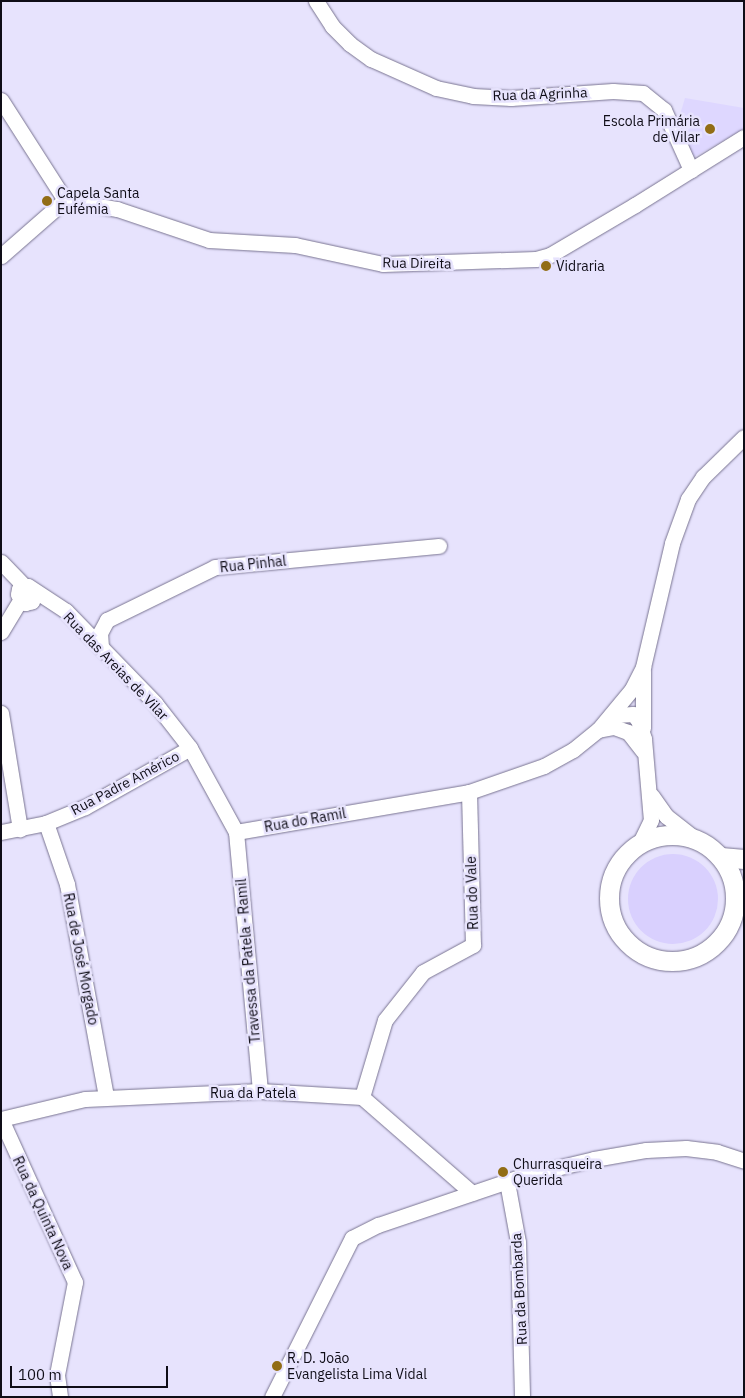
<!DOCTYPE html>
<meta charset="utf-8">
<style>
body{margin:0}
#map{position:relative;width:745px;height:1398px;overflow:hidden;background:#e7e3fd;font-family:"IBM Plex Sans",sans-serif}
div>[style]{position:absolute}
.built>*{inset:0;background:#ded7ff}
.green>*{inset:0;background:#d9d0fe}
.round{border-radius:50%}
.roads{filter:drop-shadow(0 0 1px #797491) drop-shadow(0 0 1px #797491)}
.minor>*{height:15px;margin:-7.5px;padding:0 7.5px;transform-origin:7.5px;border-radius:7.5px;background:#fff}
.major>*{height:19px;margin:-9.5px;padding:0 9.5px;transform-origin:9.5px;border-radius:9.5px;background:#fff}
.major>.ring{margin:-9.5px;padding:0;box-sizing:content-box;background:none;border:19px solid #fff;border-radius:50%}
.dots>*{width:14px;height:14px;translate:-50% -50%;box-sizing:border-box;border:2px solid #e7e3fd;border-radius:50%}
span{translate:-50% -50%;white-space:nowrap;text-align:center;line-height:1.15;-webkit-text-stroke:5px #e7e3fd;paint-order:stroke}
.street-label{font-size:14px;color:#0f0d17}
.poi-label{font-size:14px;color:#0f0d17}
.right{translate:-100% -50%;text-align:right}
.left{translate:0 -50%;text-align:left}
.frame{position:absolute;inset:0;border:2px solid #0f0d17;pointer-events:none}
.scale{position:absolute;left:10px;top:1366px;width:158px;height:22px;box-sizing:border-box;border:2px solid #0f0d17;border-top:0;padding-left:6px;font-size:15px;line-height:18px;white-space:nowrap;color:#0f0d17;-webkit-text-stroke:4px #e7e3fd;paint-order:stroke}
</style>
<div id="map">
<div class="built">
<i style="clip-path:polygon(685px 98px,744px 108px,744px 129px,692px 158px,676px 128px)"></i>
</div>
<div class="green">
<i class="round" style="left:628px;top:854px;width:90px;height:90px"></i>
</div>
<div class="roads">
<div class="minor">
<i style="left:316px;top:1px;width:30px;rotate:57deg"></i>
<i style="left:332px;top:26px;width:25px;rotate:45deg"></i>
<i style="left:350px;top:44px;width:26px;rotate:36deg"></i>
<i style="left:371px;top:59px;width:71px;rotate:24deg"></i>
<i style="left:436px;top:88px;width:38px;rotate:12deg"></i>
<i style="left:473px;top:96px;width:38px;rotate:3deg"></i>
<i style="left:511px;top:98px;width:102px;rotate:-3.9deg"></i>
<i style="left:613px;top:91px;width:30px;rotate:4deg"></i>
<i style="left:643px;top:93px;width:27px;rotate:39deg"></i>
<i style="left:664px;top:110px;width:66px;rotate:65.8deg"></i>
<i style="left:1px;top:100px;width:119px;rotate:57.4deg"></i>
<i style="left:65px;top:200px;width:53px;rotate:9.8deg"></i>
<i style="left:117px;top:209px;width:97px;rotate:18.6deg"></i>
<i style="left:209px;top:240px;width:86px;rotate:3.3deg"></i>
<i style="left:295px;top:245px;width:90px;rotate:12.2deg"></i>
<i style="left:383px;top:264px;width:153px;rotate:-1.9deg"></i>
<i style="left:536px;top:259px;width:15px;rotate:-16deg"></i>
<i style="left:550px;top:255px;width:99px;rotate:-30.5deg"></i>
<i style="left:635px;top:205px;width:128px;rotate:-32deg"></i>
<i style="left:1px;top:256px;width:85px;rotate:-41.2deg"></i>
<i style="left:1px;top:562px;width:33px;rotate:46deg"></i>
<i style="left:35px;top:593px;width:9px;rotate:111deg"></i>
<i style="left:32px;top:601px;width:7px;rotate:164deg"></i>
<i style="left:25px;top:603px;width:11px;rotate:-128deg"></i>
<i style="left:18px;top:594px;width:5px;rotate:-79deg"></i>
<i style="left:19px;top:589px;width:9px;rotate:-18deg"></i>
<i style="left:28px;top:586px;width:45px;rotate:33.3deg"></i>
<i style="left:66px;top:611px;width:128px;rotate:45.9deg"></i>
<i style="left:155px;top:703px;width:57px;rotate:52.1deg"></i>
<i style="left:190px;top:748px;width:96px;rotate:61.3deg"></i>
<i style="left:236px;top:832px;width:236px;rotate:-9.7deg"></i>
<i style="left:469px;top:792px;width:79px;rotate:-19.1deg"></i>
<i style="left:544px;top:766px;width:33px;rotate:-29deg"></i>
<i style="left:573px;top:750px;width:32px;rotate:-39deg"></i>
<i style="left:598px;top:730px;width:53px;rotate:-50.3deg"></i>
<i style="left:632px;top:689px;width:25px;rotate:-63deg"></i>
<i style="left:643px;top:667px;width:127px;rotate:-76.8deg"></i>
<i style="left:672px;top:543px;width:47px;rotate:-70deg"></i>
<i style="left:688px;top:499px;width:27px;rotate:-56deg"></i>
<i style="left:703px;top:477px;width:57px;rotate:-44.3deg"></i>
<i style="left:1px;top:632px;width:37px;rotate:-59deg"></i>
<i style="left:101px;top:647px;width:14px;rotate:-94deg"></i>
<i style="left:100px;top:633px;width:15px;rotate:-62deg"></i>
<i style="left:107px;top:620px;width:120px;rotate:-26.1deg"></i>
<i style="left:215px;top:567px;width:225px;rotate:-5.4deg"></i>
<i style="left:1px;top:713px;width:118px;rotate:80.7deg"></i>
<i style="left:608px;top:721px;width:10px;rotate:-37deg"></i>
<i style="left:616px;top:715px;width:17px;rotate:-3deg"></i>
<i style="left:633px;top:714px;width:8px;rotate:50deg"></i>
<i style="left:638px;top:720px;width:20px;rotate:72deg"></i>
<i style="left:644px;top:739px;width:81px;rotate:85.1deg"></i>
<i style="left:651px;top:820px;width:25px;rotate:116deg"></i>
<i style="left:643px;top:728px;width:57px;rotate:-90deg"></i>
<i style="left:598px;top:730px;width:16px;rotate:-11deg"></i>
<i style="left:614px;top:727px;width:15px;rotate:20deg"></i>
<i style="left:628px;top:732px;width:24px;rotate:52deg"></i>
<i style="left:652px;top:796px;width:24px;rotate:55deg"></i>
<i style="left:666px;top:816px;width:34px;rotate:38deg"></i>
<i style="left:46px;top:823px;width:65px;rotate:71deg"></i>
<i style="left:67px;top:884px;width:217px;rotate:79.6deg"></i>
<i style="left:1px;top:832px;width:46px;rotate:-11.3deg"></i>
<i style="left:46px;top:823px;width:42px;rotate:-22.3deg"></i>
<i style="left:85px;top:807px;width:120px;rotate:-29.3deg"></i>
<i style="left:236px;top:832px;width:260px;rotate:84.7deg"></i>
<i style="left:362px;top:1097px;width:80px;rotate:-73.4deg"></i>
<i style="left:385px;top:1020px;width:61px;rotate:-51.6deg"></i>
<i style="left:423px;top:972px;width:57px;rotate:-28.4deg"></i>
<i style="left:473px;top:945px;width:153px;rotate:-91.5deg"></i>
<i style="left:1px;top:1119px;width:86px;rotate:-13.4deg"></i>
<i style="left:85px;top:1099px;width:175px;rotate:-2.6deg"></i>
<i style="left:260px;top:1091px;width:102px;rotate:3.4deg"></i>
<i style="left:362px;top:1097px;width:146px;rotate:41.1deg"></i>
<i style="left:1px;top:1119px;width:179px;rotate:65.6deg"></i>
<i style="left:75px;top:1282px;width:95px;rotate:101deg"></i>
<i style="left:57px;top:1375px;width:22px;rotate:82deg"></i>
<i style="left:507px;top:1182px;width:61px;rotate:79.6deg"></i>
<i style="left:518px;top:1242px;width:155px;rotate:88.5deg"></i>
<i style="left:272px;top:1397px;width:178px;rotate:-63.3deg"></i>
<i style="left:352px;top:1238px;width:29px;rotate:-27deg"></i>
<i style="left:378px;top:1225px;width:153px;rotate:-18.7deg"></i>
<i style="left:523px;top:1176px;width:73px;rotate:-13.5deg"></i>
<i style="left:594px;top:1159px;width:53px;rotate:-9.8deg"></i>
<i style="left:646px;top:1150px;width:40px;rotate:-2.9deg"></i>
<i style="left:686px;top:1148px;width:31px;rotate:7deg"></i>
<i style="left:717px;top:1152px;width:28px;rotate:18deg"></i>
</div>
<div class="major">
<i class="ring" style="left:609px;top:835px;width:107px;height:107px"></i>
<i style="left:721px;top:857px;width:23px;rotate:5deg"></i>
</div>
</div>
<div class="dots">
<i style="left:710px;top:129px;background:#926d15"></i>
<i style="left:47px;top:201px;background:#926d15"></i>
<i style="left:546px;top:266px;background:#926d15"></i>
<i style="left:503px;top:1172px;background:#926d15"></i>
<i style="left:277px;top:1366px;background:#926d15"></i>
</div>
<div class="street-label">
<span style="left:540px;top:94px;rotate:-2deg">Rua da Agrinha</span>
<span style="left:417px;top:263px;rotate:1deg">Rua Direita</span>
<span style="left:253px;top:564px;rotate:-6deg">Rua Pinhal</span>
<span style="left:116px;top:666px;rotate:46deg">Rua das Areias de Vilar</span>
<span style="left:125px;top:783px;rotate:-28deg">Rua Padre Américo</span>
<span style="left:305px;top:820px;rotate:-10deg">Rua do Ramil</span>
<span style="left:472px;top:893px;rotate:-92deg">Rua do Vale</span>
<span style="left:81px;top:959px;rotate:79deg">Rua de José Morgado</span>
<span style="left:248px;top:961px;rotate:-95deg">Travessa da Patela - Ramil</span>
<span style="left:253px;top:1093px">Rua da Patela</span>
<span style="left:43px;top:1213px;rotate:65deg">Rua da Quinta Nova</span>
<span style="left:519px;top:1289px;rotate:-93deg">Rua da Bombarda</span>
</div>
<div class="poi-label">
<span class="right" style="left:700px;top:129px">Escola Primária<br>de Vilar</span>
<span class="left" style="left:57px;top:201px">Capela Santa<br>Eufémia</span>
<span class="left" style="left:556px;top:266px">Vidraria</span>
<span class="left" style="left:513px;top:1172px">Churrasqueira<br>Querida</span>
<span class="left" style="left:287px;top:1366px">R. D. João<br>Evangelista Lima Vidal</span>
</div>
<div class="frame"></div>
<div class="scale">100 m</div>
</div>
